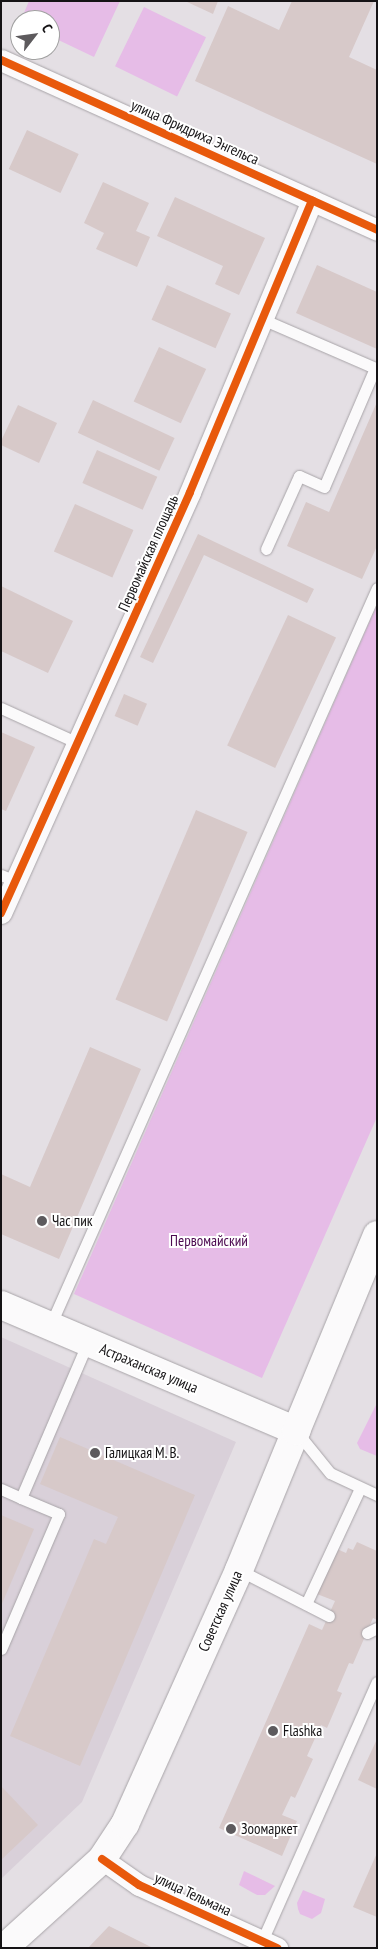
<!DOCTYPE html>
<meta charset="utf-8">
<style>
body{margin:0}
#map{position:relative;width:378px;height:1949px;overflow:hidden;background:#e4dfe4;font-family:"PT Sans Narrow",sans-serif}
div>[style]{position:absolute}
.built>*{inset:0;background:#d9d0d9}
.green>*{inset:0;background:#e6bce7;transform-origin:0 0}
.building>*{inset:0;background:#d7c9c9;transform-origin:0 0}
.roads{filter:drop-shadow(0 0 1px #a8a4a8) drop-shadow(0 0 1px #a8a4a8)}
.service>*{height:11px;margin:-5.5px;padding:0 5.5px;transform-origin:5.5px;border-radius:5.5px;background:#fbfafb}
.minor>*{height:21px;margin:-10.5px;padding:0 10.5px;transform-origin:10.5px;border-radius:10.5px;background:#fbfafb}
.secondary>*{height:28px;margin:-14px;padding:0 14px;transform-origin:14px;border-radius:14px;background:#fbfafb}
.primary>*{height:28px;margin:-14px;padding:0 14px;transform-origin:14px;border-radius:14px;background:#fbfafb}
.cycleway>*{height:8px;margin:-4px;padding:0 4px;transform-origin:4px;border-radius:4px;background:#e8590c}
.dots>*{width:14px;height:14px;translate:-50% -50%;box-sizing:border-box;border:2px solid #fff;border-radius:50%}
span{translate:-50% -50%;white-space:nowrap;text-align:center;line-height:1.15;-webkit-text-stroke:4px #fff;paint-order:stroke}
.street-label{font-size:15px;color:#151315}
.poi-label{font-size:15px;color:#151315}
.left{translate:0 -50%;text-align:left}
.park-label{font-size:15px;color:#4c0a50}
.frame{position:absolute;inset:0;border:2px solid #151315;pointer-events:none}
.north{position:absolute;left:10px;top:10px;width:50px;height:50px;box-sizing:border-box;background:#fff;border:1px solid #a1a1a1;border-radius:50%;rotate:60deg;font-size:14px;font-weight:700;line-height:20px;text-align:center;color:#151315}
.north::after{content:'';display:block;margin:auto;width:18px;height:22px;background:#5d5a5d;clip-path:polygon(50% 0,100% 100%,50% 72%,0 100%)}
</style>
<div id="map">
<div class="built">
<i style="clip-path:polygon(1px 1337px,236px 1442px,82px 1802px,1px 1879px)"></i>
</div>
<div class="green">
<i style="clip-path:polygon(29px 1px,120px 1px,94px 57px,50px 36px,50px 20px,21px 20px)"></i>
<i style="left:144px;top:7px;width:69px;height:66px;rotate:26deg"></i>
<i style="clip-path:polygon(377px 605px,377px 1117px,262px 1378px,74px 1294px)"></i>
<i style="clip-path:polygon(377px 1403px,377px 1456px,360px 1449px,357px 1443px)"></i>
<i style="clip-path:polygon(244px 1871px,275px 1886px,265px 1895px,257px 1895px,239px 1885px)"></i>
<i style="clip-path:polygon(303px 1890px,325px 1899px,321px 1913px,312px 1919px,300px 1914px,298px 1909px,297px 1903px)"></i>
</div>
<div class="building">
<i style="clip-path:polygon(185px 1px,218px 1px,213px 14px)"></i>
<i style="clip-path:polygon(292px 1px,374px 1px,349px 57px,377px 70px,377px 164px,195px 81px,228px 6px,279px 30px)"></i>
<i style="left:27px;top:130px;width:57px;height:43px;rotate:25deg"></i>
<i style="clip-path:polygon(103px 182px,149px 203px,136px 231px,150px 237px,137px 267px,96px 249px,104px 233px,84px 223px)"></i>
<i style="clip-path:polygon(175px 197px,265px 238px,239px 295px,215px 284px,223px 266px,157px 236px)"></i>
<i style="clip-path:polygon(317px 265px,377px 292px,377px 349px,296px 313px)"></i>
<i style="left:167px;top:285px;width:70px;height:38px;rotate:24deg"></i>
<i style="left:159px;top:347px;width:52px;height:60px;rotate:25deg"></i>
<i style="left:93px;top:400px;width:90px;height:36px;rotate:25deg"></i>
<i style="clip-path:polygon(377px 402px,377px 546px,362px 579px,287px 546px,306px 502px,329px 512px)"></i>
<i style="clip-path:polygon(18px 405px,57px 423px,39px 463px,1px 445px,1px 441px)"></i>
<i style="left:97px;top:450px;width:66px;height:36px;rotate:24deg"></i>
<i style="left:75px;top:504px;width:64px;height:52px;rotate:24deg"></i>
<i style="clip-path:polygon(198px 534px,314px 589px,307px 603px,204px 555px,153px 663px,140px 657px)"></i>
<i style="clip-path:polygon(1px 586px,73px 621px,48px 673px,1px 651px)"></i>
<i style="left:288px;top:615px;width:53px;height:144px;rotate:25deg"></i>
<i style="left:124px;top:694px;width:25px;height:24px;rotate:23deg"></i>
<i style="clip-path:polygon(1px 732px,35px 747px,6px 811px,1px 809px)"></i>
<i style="left:196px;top:810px;width:56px;height:206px;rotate:23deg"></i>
<i style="clip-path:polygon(90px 1047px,141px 1069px,59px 1259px,1px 1234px,1px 1174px,30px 1187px)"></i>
<i style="clip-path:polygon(60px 1437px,195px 1495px,80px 1766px,10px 1736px,94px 1539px,106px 1544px,118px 1517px,40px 1484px)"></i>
<i style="clip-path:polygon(1px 1515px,34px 1529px,1px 1606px)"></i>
<i style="clip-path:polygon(357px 1542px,377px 1551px,377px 1620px,373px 1618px,353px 1664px,349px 1663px,337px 1691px,342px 1693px,327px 1728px,321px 1725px,307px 1756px,313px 1759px,295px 1798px,291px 1796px,282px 1815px,297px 1821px,282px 1856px,219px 1828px,309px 1624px,322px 1630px,335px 1601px,317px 1594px,337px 1549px,346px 1553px,348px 1548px,353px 1550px)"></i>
<i style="clip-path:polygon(377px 1739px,377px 1789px,358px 1780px)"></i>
<i style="clip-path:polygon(1px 1786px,38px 1825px,1px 1860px)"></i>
<i style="clip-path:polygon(377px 1853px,377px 1917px,353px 1907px)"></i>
<i style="clip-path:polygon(109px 1926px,153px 1948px,88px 1948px)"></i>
</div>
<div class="roads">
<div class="service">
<i style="left:262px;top:319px;width:123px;rotate:23.4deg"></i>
<i style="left:375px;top:368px;width:129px;rotate:113.2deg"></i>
<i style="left:324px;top:487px;width:27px;rotate:-156deg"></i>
<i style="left:299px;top:476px;width:80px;rotate:114.3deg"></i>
<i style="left:1px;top:708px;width:85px;rotate:24.4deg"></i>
<i style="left:1px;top:875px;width:15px;rotate:23deg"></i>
<i style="left:50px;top:1326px;width:807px;rotate:-66.1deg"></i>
<i style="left:296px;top:1431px;width:54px;rotate:51deg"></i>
<i style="left:330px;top:1473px;width:52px;rotate:25.1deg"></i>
<i style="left:1px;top:1489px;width:22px;rotate:24deg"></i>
<i style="left:21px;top:1498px;width:170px;rotate:-66.8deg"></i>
<i style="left:239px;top:1570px;width:101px;rotate:27.1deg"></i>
<i style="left:306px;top:1604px;width:128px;rotate:-65deg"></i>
<i style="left:367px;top:1633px;width:11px;rotate:-27deg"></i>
<i style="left:1px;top:1649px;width:147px;rotate:-66.8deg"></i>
<i style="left:59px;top:1514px;width:41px;rotate:-157.2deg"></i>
<i style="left:262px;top:1941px;width:283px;rotate:-66.1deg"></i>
</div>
<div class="minor">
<i style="left:1px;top:60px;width:413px;rotate:24.3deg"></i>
<i style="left:1px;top:913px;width:461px;rotate:-65.8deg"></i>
<i style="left:190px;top:492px;width:316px;rotate:-67.3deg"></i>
<i style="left:102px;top:1859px;width:45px;rotate:35.1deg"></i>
<i style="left:139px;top:1885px;width:152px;rotate:24.5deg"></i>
</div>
<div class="secondary">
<i style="left:4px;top:1948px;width:132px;rotate:-42.2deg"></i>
<i style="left:102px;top:1859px;width:42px;rotate:-56.7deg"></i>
<i style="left:125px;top:1824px;width:278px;rotate:-65.8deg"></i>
<i style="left:239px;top:1570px;width:150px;rotate:-67.7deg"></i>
</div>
<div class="primary">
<i style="left:1px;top:1305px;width:321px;rotate:23.1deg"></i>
<i style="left:296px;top:1431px;width:212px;rotate:-67.5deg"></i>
</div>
</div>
<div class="cycleway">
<i style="left:1px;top:60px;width:413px;rotate:24.3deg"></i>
<i style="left:1px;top:913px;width:461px;rotate:-65.8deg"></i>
<i style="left:190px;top:492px;width:316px;rotate:-67.3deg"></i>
<i style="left:102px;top:1859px;width:45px;rotate:35.1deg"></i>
<i style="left:139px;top:1885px;width:152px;rotate:24.5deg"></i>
</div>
<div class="dots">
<i style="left:42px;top:1221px;background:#5d5a5d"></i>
<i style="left:95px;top:1453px;background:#5d5a5d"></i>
<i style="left:273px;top:1731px;background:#5d5a5d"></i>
<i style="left:231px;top:1829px;background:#5d5a5d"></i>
</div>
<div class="street-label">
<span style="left:195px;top:132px;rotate:24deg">улица Фридриха Энгельса</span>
<span style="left:148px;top:553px;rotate:-66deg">Первомайская площадь</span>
<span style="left:149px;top:1368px;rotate:23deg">Астраханская улица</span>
<span style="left:220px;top:1611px;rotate:-66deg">Советская улица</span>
<span style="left:193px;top:1894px;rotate:25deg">улица Тельмана</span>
</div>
<div class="poi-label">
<span class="left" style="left:52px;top:1221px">Час пик</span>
<span class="left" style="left:105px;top:1453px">Галицкая М. В.</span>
<span class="left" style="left:283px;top:1731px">Flashka</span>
<span class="left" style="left:241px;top:1829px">Зоомаркет</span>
</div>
<div class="park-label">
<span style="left:209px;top:1241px">Первомайский</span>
</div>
<div class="frame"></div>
<div class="north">С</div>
</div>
